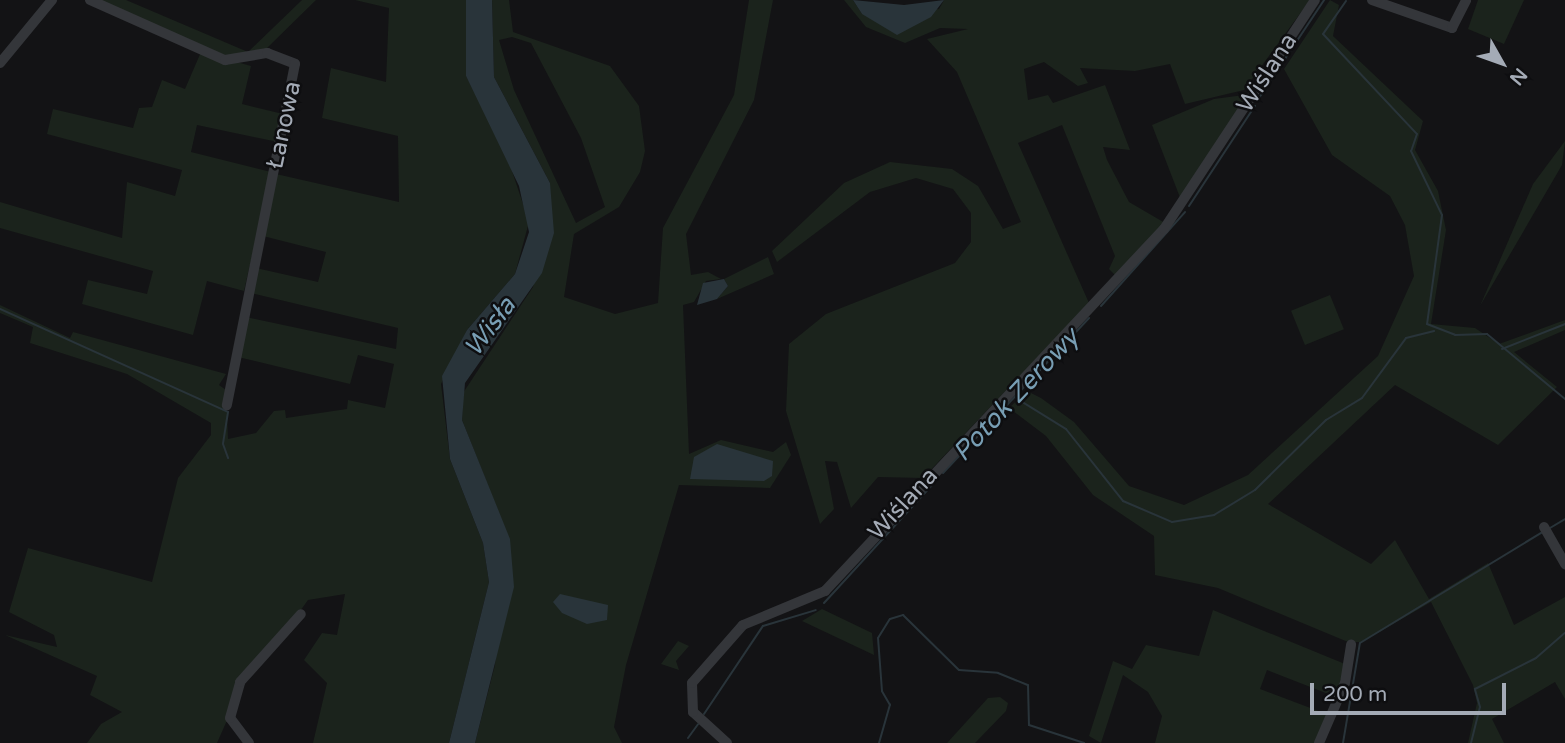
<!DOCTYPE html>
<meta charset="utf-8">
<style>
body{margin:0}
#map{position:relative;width:1565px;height:743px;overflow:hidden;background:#131315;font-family:"Varela Round",sans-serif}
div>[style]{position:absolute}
.green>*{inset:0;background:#1b231c;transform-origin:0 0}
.water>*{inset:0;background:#29343a}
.stream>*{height:2px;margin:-1px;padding:0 1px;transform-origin:1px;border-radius:1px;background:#29343a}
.minor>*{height:10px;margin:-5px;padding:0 5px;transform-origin:5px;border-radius:5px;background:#34363a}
span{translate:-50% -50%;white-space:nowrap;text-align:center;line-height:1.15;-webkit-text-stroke:5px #0e0e10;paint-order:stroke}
.street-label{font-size:24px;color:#a4abb6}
.water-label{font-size:26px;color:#789eb4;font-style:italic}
.north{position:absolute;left:1467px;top:28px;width:70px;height:70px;-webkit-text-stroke:5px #0e0e10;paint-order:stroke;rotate:130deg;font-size:19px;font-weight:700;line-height:28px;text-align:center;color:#a4abb6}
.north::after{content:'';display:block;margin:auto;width:24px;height:32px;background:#a4abb6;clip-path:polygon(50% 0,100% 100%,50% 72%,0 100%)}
.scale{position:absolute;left:1310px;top:683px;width:196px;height:32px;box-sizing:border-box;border:4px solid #a4abb6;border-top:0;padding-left:9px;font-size:21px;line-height:24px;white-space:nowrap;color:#a4abb6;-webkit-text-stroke:5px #0e0e10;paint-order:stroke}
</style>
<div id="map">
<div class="green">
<i style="clip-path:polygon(97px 0,126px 0,248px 52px,302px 0,316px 0,265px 50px,225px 58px)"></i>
<i style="clip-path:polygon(355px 0,466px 0,466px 76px,506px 153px,529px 222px,515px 274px,467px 330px,441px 384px,450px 459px,483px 543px,489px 582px,449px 743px,313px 743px,327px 683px,304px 660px,322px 633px,337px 635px,345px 594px,308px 600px,280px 639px,251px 666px,217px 743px,87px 743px,101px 724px,122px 712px,90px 695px,97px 676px,5px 635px,57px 647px,54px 635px,9px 612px,28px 548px,152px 582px,178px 478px,211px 435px,211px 423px,127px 374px,30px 343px,33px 327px,0 313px,0 305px,70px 338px,73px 332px,226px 374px,219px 385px,226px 390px,228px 439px,256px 433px,274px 411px,285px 410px,286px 418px,347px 409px,348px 400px,385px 408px,394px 364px,358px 355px,350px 384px,238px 357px,246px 317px,396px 349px,398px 328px,251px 293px,256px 268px,318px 282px,326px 252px,263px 236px,276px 174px,399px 202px,398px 136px,322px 118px,331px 68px,386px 82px,389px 8px)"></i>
<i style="clip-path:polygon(evenodd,492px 0,509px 0,513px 32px,610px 66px,639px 106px,645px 151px,640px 172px,619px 207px,574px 234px,564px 297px,615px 314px,658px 303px,663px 228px,734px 95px,749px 0,773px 0,754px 100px,686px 234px,691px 275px,708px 272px,721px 279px,706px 281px,694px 302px,683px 305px,689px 454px,721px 440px,773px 452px,786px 442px,791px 455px,770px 488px,679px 485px,626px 665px,614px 727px,622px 743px,475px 743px,495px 665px,504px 526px,462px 420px,463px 393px,533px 287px,550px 183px,494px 77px,492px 0,512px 37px,531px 43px,581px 138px,605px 207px,576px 223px,514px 90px,499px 40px,512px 37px)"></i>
<i style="clip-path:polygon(844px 0,853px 0,862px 14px,939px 9px,944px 0,1310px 0,1244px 90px,1185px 104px,1170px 64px,1135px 71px,1080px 68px,1088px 83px,1078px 86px,1044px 62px,1024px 69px,1028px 100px,1048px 95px,1053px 103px,1105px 85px,1130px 150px,1103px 147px,1107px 160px,1129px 202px,1165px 223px,1115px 275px,1109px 269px,1115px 256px,1062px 125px,1018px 143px,1089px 303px,923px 478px,878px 477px,851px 508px,837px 462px,825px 461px,834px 509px,820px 524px,786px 411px,789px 344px,826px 314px,955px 263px,971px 242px,971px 213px,953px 189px,916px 178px,870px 192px,777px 262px,772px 251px,844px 183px,890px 162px,952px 169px,978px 186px,1003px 229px,1021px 222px,957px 72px,927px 39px,968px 29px,940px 28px,905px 43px,866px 27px)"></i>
<i style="clip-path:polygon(1330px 0,1339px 5px,1333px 36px,1423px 121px,1415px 150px,1438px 191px,1446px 230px,1431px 324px,1475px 328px,1499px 344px,1565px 320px,1565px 330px,1514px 352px,1557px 387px,1498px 445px,1395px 385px,1268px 504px,1371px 564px,1395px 540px,1429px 599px,1488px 563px,1514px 625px,1565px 597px,1565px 699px,1555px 682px,1492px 719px,1504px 743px,1468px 743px,1477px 703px,1473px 685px,1431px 602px,1362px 642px,1348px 642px,1218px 588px,1155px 575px,1154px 536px,1093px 495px,1046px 436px,1009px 408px,1027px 391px,1041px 398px,1074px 422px,1129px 486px,1184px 505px,1248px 475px,1378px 356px,1414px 276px,1405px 225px,1390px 196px,1332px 155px,1284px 69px)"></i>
<i style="clip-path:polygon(1478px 0,1524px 0,1504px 44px,1468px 29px)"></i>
<i style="clip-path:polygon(201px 52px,251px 66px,242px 104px,283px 114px,278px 142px,197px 125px,191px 152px,271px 172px,244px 291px,207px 281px,193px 335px,82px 304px,88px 280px,147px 294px,153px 271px,0 228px,0 202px,122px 238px,127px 182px,175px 196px,182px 170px,47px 134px,53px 109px,133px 128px,139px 108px,152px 107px,162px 80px,185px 89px)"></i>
<i style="clip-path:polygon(1244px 95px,1246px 100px,1181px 200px,1152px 125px,1214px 99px)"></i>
<i style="clip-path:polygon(1565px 141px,1562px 165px,1480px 306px,1533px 184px)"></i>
<i style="clip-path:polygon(768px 257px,774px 274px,717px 299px,728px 286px,724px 279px)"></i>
<i style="left:1330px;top:295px;width:37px;height:42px;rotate:68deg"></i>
<i style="clip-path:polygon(822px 609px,872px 633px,874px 655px,802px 621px)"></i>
<i style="clip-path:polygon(1213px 610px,1345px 664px,1336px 697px,1267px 670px,1260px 689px,1329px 715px,1316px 743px,1155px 743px,1162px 716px,1148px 692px,1123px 675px,1101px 743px,1089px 736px,1113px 661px,1132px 669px,1146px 645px,1199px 656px)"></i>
<i style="clip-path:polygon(678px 641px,689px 646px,676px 661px,679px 670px,661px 664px)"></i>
<i style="clip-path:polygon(1000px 697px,1008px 703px,1006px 711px,975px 743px,947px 743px,988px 698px)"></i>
</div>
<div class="water">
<i style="clip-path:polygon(466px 0,492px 0,494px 77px,550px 183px,554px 233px,542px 273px,465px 383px,462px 420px,510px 539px,514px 587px,475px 743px,449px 743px,489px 582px,483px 543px,450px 459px,442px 376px,467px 330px,515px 274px,529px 232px,519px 186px,466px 76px)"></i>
<i style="clip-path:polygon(853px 0,904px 5px,944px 0,931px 17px,897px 35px,862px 14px)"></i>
<i style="clip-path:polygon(724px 279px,728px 286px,717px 299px,697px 305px,703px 283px)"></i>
<i style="clip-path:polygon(717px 444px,773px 461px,772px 476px,764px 481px,690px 479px,694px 457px)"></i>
<i style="clip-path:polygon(560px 594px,608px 605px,607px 620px,587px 624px,562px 613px,553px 602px)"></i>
</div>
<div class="stream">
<i style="left:1346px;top:1px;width:40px;rotate:124.9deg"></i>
<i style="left:1323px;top:34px;width:137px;rotate:46.8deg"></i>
<i style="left:1417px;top:134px;width:18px;rotate:109deg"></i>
<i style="left:1411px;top:151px;width:71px;rotate:64.2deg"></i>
<i style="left:1442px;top:215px;width:110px;rotate:97.8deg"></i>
<i style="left:1427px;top:324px;width:30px;rotate:21deg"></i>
<i style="left:1455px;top:335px;width:32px;rotate:-2deg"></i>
<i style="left:1487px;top:334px;width:102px;rotate:39.8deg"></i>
<i style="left:1259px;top:98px;width:118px;rotate:-56.4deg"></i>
<i style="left:1189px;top:206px;width:120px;rotate:-56.6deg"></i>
<i style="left:1101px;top:306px;width:126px;rotate:-48.2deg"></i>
<i style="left:0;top:309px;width:250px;rotate:24.3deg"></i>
<i style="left:228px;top:412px;width:32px;rotate:99deg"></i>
<i style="left:223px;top:444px;width:15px;rotate:70deg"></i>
<i style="left:1502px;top:349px;width:68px;rotate:-21.6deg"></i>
<i style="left:1016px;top:398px;width:59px;rotate:31.8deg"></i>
<i style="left:1066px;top:429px;width:92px;rotate:51.6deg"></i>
<i style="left:1123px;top:501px;width:53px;rotate:23.2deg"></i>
<i style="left:1172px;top:522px;width:43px;rotate:-9.5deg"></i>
<i style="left:1214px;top:515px;width:48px;rotate:-31.4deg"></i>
<i style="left:1255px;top:490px;width:100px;rotate:-44.6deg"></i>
<i style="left:1326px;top:420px;width:42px;rotate:-31.4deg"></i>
<i style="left:1362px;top:398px;width:74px;rotate:-53.7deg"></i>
<i style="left:1406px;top:338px;width:29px;rotate:-14deg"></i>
<i style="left:943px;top:473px;width:213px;rotate:-46.7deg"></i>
<i style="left:1550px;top:528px;width:17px;rotate:-31deg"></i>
<i style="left:824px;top:603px;width:164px;rotate:-47.5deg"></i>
<i style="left:704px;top:714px;width:106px;rotate:-56.2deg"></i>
<i style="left:763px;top:626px;width:55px;rotate:-16.8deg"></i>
<i style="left:688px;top:738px;width:17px;rotate:-54deg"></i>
<i style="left:879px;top:743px;width:40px;rotate:-74deg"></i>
<i style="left:890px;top:705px;width:16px;rotate:-120deg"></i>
<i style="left:882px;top:691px;width:53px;rotate:-94.3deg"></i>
<i style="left:878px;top:638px;width:22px;rotate:-58deg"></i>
<i style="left:890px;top:619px;width:14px;rotate:-17deg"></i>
<i style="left:903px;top:615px;width:78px;rotate:44.5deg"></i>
<i style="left:959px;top:670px;width:39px;rotate:4deg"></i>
<i style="left:998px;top:673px;width:32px;rotate:22deg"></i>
<i style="left:1028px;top:685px;width:40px;rotate:88.6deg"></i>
<i style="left:1029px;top:725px;width:58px;rotate:18.1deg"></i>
<i style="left:1343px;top:743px;width:101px;rotate:-80.4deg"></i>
<i style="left:1360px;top:643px;width:212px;rotate:-31.3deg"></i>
<i style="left:1471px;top:743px;width:37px;rotate:-76deg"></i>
<i style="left:1480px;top:707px;width:19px;rotate:-106deg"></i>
<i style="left:1475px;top:689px;width:68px;rotate:-26.9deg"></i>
<i style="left:1536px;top:658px;width:38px;rotate:-41deg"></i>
</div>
<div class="minor">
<i style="left:90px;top:0;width:148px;rotate:24deg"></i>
<i style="left:225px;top:60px;width:43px;rotate:-9.5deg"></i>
<i style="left:267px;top:53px;width:30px;rotate:21deg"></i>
<i style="left:295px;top:64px;width:348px;rotate:101.3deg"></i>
<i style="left:1372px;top:0;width:85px;rotate:19.3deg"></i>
<i style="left:1452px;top:28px;width:31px;rotate:-63deg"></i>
<i style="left:0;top:63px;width:82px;rotate:-50.5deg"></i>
<i style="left:1544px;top:527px;width:43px;rotate:60.4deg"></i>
<i style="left:249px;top:743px;width:31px;rotate:-127deg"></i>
<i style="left:230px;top:718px;width:37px;rotate:-74deg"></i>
<i style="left:240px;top:682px;width:91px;rotate:-48.1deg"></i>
<i style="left:727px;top:743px;width:46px;rotate:-137.6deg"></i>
<i style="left:693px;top:712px;width:29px;rotate:-92deg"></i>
<i style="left:692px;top:683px;width:77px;rotate:-48.7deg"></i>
<i style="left:743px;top:625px;width:89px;rotate:-22.5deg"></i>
<i style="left:825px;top:591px;width:496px;rotate:-46.9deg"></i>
<i style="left:1164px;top:229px;width:274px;rotate:-56.6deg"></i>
<i style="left:1319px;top:743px;width:65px;rotate:-66.6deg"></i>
<i style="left:1345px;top:683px;width:39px;rotate:-81deg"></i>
</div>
<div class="street-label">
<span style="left:1267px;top:73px;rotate:-57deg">Wiślana</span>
<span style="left:284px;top:125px;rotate:-78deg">Łanowa</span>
<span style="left:903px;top:504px;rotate:-47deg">Wiślana</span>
</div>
<div class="water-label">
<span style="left:490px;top:327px;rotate:-53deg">Wisła</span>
<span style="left:1016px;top:395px;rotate:-47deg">Potok Zerowy</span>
</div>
<div class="north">N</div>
<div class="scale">200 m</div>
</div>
